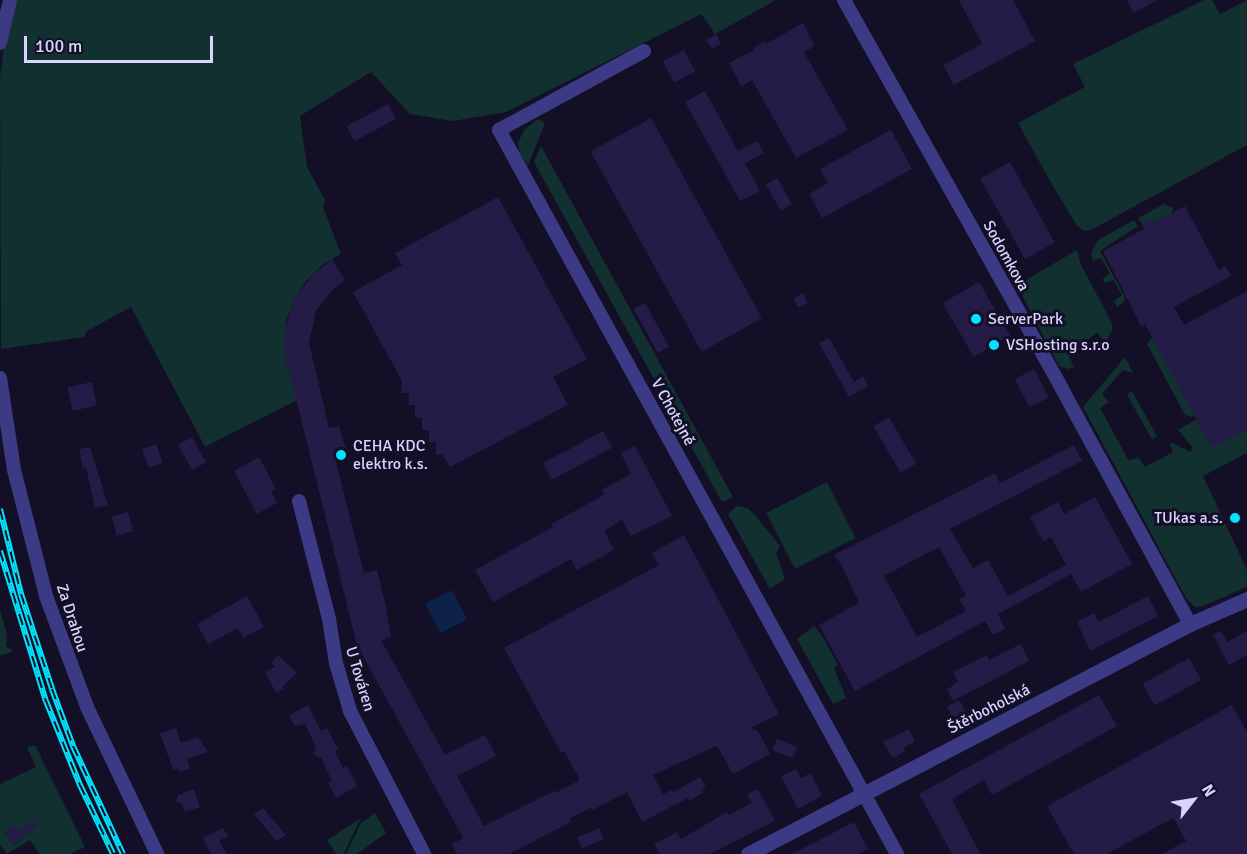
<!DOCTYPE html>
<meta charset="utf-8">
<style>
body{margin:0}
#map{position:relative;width:1247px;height:854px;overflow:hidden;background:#130f26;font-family:Signika,sans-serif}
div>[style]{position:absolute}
.green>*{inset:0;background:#12302f;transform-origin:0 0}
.water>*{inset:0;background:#0c2248;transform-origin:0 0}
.building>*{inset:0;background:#241b47;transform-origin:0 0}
.minor>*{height:14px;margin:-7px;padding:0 7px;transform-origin:7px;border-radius:7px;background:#3d3a85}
.tertiary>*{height:15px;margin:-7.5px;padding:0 7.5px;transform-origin:7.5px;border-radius:7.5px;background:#3d3a85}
.rail>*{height:6px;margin-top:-3px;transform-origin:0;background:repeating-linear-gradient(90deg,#130f26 0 11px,#00e5ff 0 22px);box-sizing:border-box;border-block:2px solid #00e5ff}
.dots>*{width:16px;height:16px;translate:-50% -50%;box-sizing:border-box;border:3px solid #130f26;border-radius:50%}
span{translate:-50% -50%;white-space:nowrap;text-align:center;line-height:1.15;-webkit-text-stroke:6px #130f26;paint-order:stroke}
.street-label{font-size:16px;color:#d9d4ff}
.poi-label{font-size:16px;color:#d9d4ff}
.left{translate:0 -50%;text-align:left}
.right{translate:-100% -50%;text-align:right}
.north{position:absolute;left:1163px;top:770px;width:60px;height:60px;-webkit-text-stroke:4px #130f26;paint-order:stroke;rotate:59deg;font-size:16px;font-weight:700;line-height:24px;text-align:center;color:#d9d4ff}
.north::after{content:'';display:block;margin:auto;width:21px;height:27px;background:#d9d4ff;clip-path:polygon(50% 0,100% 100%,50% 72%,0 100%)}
.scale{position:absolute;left:24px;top:36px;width:189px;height:27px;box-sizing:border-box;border:3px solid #d9d4ff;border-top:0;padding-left:8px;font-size:18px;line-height:21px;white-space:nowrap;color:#d9d4ff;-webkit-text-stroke:4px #130f26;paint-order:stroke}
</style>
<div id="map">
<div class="green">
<i style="clip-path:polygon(15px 0,776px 0,715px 34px,701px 14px,506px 112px,453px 121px,410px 114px,371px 72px,300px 116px,307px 167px,325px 200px,323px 207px,341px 254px,322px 265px,306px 281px,294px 300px,286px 321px,285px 354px,297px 400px,205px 447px,131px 307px,87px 331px,84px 337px,1px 349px,0 77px,7px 25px)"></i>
<i style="clip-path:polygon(1204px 0,1212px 0,1220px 14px,1247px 0,1247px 145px,1091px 230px,1084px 231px,1077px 226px,1050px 181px,1018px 123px,1085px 87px,1073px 64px)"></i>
<i style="clip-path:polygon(538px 119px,545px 123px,528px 165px,520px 155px,518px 143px,524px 130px)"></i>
<i style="clip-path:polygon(541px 146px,733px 497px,727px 500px,722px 502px,534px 162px)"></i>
<i style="clip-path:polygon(1164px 204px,1173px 208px,1172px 213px,1154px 223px,1152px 219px,1142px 224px,1138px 218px)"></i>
<i style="clip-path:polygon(1134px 220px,1138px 226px,1100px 251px,1125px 297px,1124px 302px,1117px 307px,1114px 301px,1122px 295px,1113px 280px,1104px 283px,1103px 278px,1110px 274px,1101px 258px,1093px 261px,1091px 253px,1098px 240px)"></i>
<i style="clip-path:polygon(1077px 250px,1081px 265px,1112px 323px,1112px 331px,1105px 343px,1097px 332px,1069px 357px,1074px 367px,1068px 369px,1059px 366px,1022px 295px,1024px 281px)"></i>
<i style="clip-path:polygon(1152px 337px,1195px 415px,1192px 417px,1185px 415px,1147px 344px)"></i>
<i style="clip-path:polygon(1125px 357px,1133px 373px,1123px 370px,1102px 394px,1109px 402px,1100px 408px,1129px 461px,1138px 457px,1145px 467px,1173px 452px,1170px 444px,1173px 443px,1190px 452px,1193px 448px,1178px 430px,1197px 419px,1247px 429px,1247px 453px,1203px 476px,1247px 570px,1247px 587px,1203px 606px,1195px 607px,1186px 598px,1083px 407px)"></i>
<i style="left:1132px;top:391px;width:52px;height:6px;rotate:61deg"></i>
<i style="left:827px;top:482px;width:63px;height:68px;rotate:63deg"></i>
<i style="clip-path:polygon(737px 506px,747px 508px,754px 514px,780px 546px,776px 553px,785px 579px,770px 589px,728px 514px)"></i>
<i style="clip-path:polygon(0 610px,7px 634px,6px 646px,13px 651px,0 656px)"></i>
<i style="clip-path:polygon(814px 626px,821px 634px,838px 665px,834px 668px,846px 698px,833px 704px,797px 639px)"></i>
<i style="clip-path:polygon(evenodd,35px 745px,85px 847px,70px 854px,40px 854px,30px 840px,7px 854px,0 844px,0 784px,36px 767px,27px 747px,35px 745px,14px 826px,22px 838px,14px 845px,5px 833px,14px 826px)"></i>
<i style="clip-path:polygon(375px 813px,386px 833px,357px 854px,346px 854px,361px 823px)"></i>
<i style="clip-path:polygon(361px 818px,345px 851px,343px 854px,336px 854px,327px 840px)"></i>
</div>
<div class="water">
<i style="left:452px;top:590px;width:33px;height:30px;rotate:63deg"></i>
</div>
<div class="building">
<i style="clip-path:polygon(959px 0,1013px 0,1035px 41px,954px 85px,943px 65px,982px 44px)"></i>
<i style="clip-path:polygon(1127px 0,1157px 0,1134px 13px)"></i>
<i style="clip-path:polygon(803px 23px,815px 46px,804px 52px,848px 130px,796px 158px,752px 80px,741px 86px,729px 63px,754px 50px,753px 48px,765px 41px,766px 44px)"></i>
<i style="clip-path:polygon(716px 34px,721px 44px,712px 49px,706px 40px)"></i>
<i style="left:684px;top:50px;width:24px;height:24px;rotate:62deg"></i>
<i style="clip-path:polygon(705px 91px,738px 151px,757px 141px,764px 153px,745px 163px,760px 191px,740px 201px,685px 102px)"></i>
<i style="left:388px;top:104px;width:17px;height:47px;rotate:62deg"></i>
<i style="left:651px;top:118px;width:229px;height:69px;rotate:61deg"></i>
<i style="clip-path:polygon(891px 130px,912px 169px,822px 218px,809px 194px,828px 183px,820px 169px)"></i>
<i style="left:1010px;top:162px;width:92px;height:34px;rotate:61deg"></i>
<i style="left:777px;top:178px;width:30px;height:13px;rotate:60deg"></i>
<i style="clip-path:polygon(498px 197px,587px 359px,553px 377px,568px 405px,450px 467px,443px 455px,436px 455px,436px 442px,429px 442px,429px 430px,422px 430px,422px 418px,415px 417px,415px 405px,408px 405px,409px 393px,401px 393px,402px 381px,353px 292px,402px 265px,395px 253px)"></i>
<i style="clip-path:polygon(1185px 206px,1219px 270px,1225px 266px,1231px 276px,1174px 307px,1184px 325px,1247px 291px,1247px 429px,1212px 448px,1145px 324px,1141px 326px,1103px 251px,1144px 229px,1142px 224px,1152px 218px,1154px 223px)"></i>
<i style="clip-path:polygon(332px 259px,345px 280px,331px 291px,316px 311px,309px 343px,329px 428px,339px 426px,349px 459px,336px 462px,364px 573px,377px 570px,385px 603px,391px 637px,381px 640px,445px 755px,485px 735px,496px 756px,457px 776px,484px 826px,554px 791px,555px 793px,578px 781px,579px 778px,564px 751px,561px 753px,504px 648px,659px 565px,652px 553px,684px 535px,779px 714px,750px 728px,758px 731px,770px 754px,733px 774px,717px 746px,653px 775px,663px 794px,672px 790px,673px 792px,700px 777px,706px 787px,702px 789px,704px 792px,689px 801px,688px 798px,642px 822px,627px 792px,593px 810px,592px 807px,569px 819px,571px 822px,509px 854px,457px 854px,452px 844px,463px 838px,357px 645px,285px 354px,284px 332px,294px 299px,314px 273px)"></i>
<i style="left:979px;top:282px;width:62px;height:42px;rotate:60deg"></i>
<i style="left:803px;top:293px;width:11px;height:11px;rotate:63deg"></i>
<i style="left:645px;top:303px;width:50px;height:13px;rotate:61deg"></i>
<i style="clip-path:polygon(829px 338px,854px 382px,863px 376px,868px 386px,849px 397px,819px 343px)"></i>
<i style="left:1034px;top:369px;width:32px;height:22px;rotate:62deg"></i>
<i style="left:92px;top:382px;width:24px;height:25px;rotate:78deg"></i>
<i style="left:889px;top:417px;width:54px;height:18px;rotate:60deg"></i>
<i style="left:603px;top:431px;width:19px;height:68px;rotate:62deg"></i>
<i style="left:192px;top:437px;width:29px;height:16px;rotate:61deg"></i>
<i style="left:156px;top:444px;width:20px;height:15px;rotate:70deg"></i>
<i style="clip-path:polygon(evenodd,1074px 445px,1082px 461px,950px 529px,973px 568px,988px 560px,1008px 596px,1066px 565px,1051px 537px,1043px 541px,1030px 517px,1058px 502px,1064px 514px,1095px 497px,1132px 564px,1081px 592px,1071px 574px,998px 614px,1005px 629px,993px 635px,985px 621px,855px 691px,819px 625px,859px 603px,841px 564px,834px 555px,995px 473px,1000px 483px,1074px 445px,939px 547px,966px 596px,959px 599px,966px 611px,917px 637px,884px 576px,939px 547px)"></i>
<i style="clip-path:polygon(635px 446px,672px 516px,631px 536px,622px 520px,604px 531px,614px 550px,577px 570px,571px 559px,493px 602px,475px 570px,553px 527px,551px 524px,604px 495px,601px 490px,631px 474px,621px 453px)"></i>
<i style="clip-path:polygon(90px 447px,108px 505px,95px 508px,86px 467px,83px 468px,79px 449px)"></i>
<i style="clip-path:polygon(259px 457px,276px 489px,271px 491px,277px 503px,257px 514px,234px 471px)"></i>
<i style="left:128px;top:512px;width:20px;height:17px;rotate:75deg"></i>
<i style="clip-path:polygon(247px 596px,264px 627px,243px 638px,238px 628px,208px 644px,197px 624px)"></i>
<i style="clip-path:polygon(1148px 596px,1158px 616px,1090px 651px,1077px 622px,1094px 613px,1099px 622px)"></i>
<i style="clip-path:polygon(1221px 631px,1227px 642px,1247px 631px,1247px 655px,1229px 665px,1213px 635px)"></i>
<i style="clip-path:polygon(1021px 644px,1029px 661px,953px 701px,947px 690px,958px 681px,953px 672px,987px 655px,989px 660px)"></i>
<i style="clip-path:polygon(278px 655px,297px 673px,283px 686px,284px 689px,276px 693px,265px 672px,275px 667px,271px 663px)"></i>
<i style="left:1189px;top:658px;width:25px;height:53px;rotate:61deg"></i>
<i style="clip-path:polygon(1099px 695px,1117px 726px,992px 795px,984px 780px,952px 799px,980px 854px,952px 854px,919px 794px)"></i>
<i style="left:959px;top:700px;width:29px;height:14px;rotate:61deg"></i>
<i style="clip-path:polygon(308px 705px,321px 731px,327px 728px,338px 749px,335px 751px,343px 768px,347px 766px,357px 786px,336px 798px,328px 783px,332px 781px,321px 758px,313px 754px,316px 747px,305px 724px,295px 726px,289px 715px)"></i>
<i style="clip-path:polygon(1232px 705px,1247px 732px,1247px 854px,1162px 854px,1186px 841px,1173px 818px,1107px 854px,1074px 854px,1047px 806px)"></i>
<i style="clip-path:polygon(176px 728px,181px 743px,198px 737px,208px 752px,187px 759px,190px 769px,180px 772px,178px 768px,173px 770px,160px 733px)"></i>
<i style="clip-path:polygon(909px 729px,915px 741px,904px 748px,905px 751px,893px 758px,883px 742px)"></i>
<i style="left:777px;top:739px;width:22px;height:12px;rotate:22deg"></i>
<i style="clip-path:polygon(796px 769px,801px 778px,811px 773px,822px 796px,798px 809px,781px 776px)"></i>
<i style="clip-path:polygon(194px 789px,200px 807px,185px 812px,182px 804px,176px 801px,178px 795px)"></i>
<i style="clip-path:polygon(758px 789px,775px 821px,710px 854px,660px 854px,654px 844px,677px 832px,681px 839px,727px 812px,728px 815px,752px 803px,747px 794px)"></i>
<i style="clip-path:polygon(263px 808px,286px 835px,276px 841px,254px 814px)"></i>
<i style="clip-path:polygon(34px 821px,37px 826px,13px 845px,5px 832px,14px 826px,17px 831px)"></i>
<i style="clip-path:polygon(854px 822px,868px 849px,858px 854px,792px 854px)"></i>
<i style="clip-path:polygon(223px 828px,228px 836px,219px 841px,227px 854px,211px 854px,203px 838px)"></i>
<i style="left:599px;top:828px;width:12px;height:24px;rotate:66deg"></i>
</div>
<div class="minor">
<i style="left:844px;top:0;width:446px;rotate:60.7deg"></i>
<i style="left:1062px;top:389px;width:268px;rotate:61.4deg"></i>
<i style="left:0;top:43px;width:44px;rotate:-76.9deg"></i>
<i style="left:644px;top:51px;width:165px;rotate:151.4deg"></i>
<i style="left:499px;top:130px;width:826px;rotate:61.2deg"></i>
<i style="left:0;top:378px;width:93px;rotate:81.3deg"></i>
<i style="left:14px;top:470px;width:130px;rotate:75.7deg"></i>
<i style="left:46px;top:596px;width:118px;rotate:69.7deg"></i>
<i style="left:87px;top:707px;width:163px;rotate:64.5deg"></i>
<i style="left:299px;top:501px;width:122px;rotate:75.7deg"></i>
<i style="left:329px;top:619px;width:45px;rotate:81deg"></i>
<i style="left:336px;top:663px;width:50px;rotate:73.7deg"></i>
<i style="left:350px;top:711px;width:161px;rotate:62.6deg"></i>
</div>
<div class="tertiary">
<i style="left:748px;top:854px;width:498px;rotate:-27.5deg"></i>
<i style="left:1190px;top:624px;width:62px;rotate:-23.7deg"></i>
</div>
<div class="rail">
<i style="left:0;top:509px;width:88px;rotate:76.1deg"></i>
<i style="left:21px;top:594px;width:100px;rotate:71.9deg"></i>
<i style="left:52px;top:689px;width:61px;rotate:69.8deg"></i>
<i style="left:73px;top:746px;width:119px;rotate:65.2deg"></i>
<i style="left:0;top:551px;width:157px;rotate:73deg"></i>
<i style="left:46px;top:701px;width:91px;rotate:68deg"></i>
<i style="left:80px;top:785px;width:76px;rotate:64.4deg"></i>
</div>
<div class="dots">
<i style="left:976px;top:319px;background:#00e5ff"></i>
<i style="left:994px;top:345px;background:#00e5ff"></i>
<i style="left:341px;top:455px;background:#00e5ff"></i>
<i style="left:1235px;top:518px;background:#00e5ff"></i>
</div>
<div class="street-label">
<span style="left:1006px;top:256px;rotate:61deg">Sodomkova</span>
<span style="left:673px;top:412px;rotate:61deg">V Chotejně</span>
<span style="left:72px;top:618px;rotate:72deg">Za Drahou</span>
<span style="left:360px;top:679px;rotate:73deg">U Továren</span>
<span style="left:989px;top:709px;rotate:-27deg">Štěrboholská</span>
</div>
<div class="poi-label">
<span class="left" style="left:988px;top:319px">ServerPark</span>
<span class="left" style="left:1006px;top:345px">VSHosting s.r.o</span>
<span class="left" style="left:353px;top:455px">CEHA KDC<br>elektro k.s.</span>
<span class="right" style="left:1223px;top:518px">TUkas a.s.</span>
</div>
<div class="north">N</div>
<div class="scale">100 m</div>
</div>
